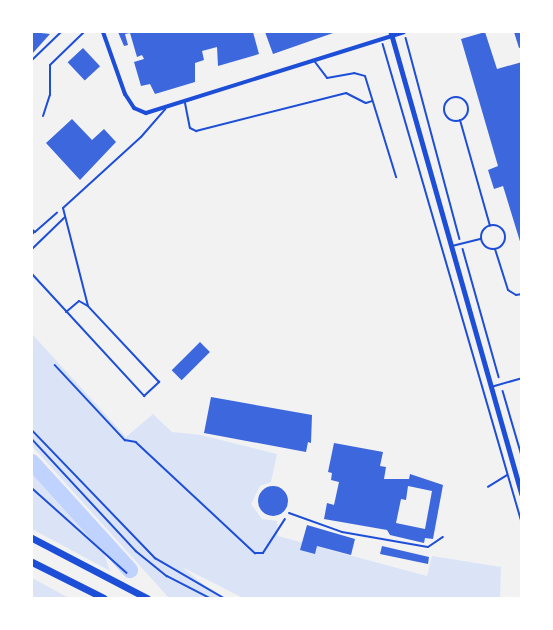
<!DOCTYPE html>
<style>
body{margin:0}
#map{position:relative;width:553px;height:630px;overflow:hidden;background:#f2f2f2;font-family:"Fira Sans Condensed",sans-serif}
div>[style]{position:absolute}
.green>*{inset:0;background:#dbe4f7}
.river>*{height:16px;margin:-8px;padding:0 8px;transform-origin:8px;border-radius:8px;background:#bfd3fe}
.building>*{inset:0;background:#3d67dc;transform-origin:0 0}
.round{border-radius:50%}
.path>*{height:1.5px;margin:-0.75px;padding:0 0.75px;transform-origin:0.75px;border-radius:0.75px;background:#1d4ed8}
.service>*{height:2px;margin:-1px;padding:0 1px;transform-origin:1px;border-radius:1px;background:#1d4ed8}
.service>.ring{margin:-1px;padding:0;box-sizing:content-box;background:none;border:2px solid #1d4ed8;border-radius:50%}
.minor>*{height:4px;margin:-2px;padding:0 2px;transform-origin:2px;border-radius:2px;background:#1d4ed8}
.tertiary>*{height:4.5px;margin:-2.25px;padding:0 2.25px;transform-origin:2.25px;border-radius:2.25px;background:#1d4ed8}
.motorway>*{height:7px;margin:-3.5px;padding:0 3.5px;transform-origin:3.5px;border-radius:3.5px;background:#1d4ed8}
span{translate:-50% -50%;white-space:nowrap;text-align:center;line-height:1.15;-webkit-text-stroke:6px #fff;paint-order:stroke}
.frame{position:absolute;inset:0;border:33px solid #fff;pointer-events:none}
</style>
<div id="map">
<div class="green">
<i style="clip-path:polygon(32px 334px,126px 437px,153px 414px,172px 432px,201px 435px,277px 454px,271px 482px,260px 486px,251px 504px,262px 519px,277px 521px,278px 536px,427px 576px,432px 556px,501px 567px,500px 598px,243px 598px,182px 567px,220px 598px,169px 598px,32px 446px)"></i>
<i style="clip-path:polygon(32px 468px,103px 551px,110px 571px,32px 529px)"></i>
<i style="clip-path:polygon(32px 578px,69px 598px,32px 598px)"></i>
</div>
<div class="river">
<i style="left:32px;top:462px;width:146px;rotate:47.8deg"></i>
</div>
<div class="building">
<i style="clip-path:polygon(32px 32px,50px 34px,32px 54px)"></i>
<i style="clip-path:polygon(118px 32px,253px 32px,259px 54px,218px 66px,217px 47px,202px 51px,204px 60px,195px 63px,195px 82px,155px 94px,150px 84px,141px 86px,134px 62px,144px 59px,142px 55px,137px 57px,130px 33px,125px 34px,128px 45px,124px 46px)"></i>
<i style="clip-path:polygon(265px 32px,336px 32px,273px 54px)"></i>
<i style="clip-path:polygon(485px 32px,497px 69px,522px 62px,522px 248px,503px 186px,494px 189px,488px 170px,498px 166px,461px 39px)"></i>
<i style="clip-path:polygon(514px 32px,522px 32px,522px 47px,519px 48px)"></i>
<i style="left:83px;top:48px;width:25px;height:21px;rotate:47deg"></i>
<i style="clip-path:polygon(72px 119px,92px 140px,104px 129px,116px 142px,80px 180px,46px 143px)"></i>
<i style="left:200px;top:342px;width:14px;height:40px;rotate:45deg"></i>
<i style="clip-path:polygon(211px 397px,312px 415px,311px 443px,308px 442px,306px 452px,204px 433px)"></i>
<i style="clip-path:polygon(evenodd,334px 443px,383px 452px,380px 466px,386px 467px,384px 479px,409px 479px,410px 474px,443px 485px,433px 539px,425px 538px,424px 543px,390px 535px,387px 530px,324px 519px,327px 503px,334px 505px,339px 482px,331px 480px,332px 473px,328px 472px,334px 443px,408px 486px,432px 491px,425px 529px,396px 523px,401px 499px,406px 500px,408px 486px)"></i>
<i class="round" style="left:258px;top:486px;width:30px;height:30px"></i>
<i style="clip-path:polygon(307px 525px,355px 539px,351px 555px,317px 546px,315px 554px,300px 550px)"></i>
<i style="clip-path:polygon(382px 546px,429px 557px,428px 564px,380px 554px)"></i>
</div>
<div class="path">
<i style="left:406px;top:38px;width:208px;rotate:75deg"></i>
<i style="left:383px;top:44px;width:499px;rotate:73.8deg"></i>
<i style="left:32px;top:229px;width:4px;rotate:45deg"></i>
<i style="left:35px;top:232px;width:4px;rotate:135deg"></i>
<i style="left:35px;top:232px;width:29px;rotate:-41deg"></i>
<i style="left:463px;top:249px;width:133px;rotate:74.3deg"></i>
<i style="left:55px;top:365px;width:103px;rotate:47deg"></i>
<i style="left:125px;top:440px;width:11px;rotate:10deg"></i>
<i style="left:136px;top:442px;width:163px;rotate:43deg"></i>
<i style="left:255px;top:553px;width:8px"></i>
<i style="left:263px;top:553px;width:40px;rotate:-57.1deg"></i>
<i style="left:503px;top:391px;width:68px;rotate:73.7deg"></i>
<i style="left:32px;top:430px;width:178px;rotate:46.1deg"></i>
<i style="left:155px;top:558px;width:80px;rotate:30.1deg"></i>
<i style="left:32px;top:439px;width:153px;rotate:47.1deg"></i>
<i style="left:136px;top:551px;width:40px;rotate:39deg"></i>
<i style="left:167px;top:576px;width:48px;rotate:27.1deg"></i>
<i style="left:488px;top:487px;width:22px;rotate:-32deg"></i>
<i style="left:32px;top:488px;width:127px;rotate:41.8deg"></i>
</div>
<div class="service">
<i style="left:32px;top:60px;width:40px;rotate:-44deg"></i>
<i style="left:315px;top:62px;width:20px;rotate:53deg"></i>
<i style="left:327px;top:78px;width:27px;rotate:-10deg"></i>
<i style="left:354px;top:73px;width:11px;rotate:15deg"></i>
<i style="left:365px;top:76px;width:106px;rotate:72.9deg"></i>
<i class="ring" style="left:444px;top:97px;width:22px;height:22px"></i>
<i style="left:185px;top:103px;width:25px;rotate:79deg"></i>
<i style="left:190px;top:128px;width:7px;rotate:27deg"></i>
<i style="left:196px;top:131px;width:155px;rotate:-14.2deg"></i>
<i style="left:346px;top:93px;width:22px;rotate:27deg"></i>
<i style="left:366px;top:103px;width:6px;rotate:-18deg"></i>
<i style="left:43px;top:116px;width:22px;rotate:-72deg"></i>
<i style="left:50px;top:95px;width:30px;rotate:-90deg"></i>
<i style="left:50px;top:65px;width:47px;rotate:-44.1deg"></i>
<i style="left:460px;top:120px;width:110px;rotate:74.2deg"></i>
<i class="ring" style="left:481px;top:225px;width:22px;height:22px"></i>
<i style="left:452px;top:246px;width:30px;rotate:-14deg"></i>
<i style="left:32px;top:249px;width:46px;rotate:-44.1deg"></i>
<i style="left:495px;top:249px;width:43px;rotate:72.4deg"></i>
<i style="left:508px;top:290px;width:9px;rotate:32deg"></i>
<i style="left:516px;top:295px;width:6px;rotate:-9deg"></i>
<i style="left:32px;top:274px;width:166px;rotate:47.4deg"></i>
<i style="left:144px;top:396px;width:21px;rotate:-43deg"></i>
<i style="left:159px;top:382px;width:104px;rotate:-133.1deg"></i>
<i style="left:88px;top:306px;width:101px;rotate:-104.3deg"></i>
<i style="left:63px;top:208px;width:105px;rotate:-42.3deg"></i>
<i style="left:141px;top:137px;width:37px;rotate:-49deg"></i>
<i style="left:66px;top:312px;width:17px;rotate:-40deg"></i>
<i style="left:79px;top:301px;width:10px;rotate:29deg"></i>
<i style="left:491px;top:387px;width:32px;rotate:-16deg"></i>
<i style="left:289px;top:513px;width:56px;rotate:19.7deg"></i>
<i style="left:342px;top:532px;width:87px;rotate:9.9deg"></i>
<i style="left:428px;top:547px;width:18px;rotate:-34deg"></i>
</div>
<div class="minor">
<i style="left:103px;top:32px;width:66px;rotate:70.5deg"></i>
<i style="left:125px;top:94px;width:17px;rotate:57deg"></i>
<i style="left:134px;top:108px;width:13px;rotate:23deg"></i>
<i style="left:146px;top:113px;width:270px;rotate:-17.4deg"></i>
</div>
<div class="tertiary">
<i style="left:391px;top:32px;width:480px;rotate:74.2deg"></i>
</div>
<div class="motorway">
<i style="left:32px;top:538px;width:130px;rotate:27.6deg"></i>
<i style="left:32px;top:562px;width:80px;rotate:26.6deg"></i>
</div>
<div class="frame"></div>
</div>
